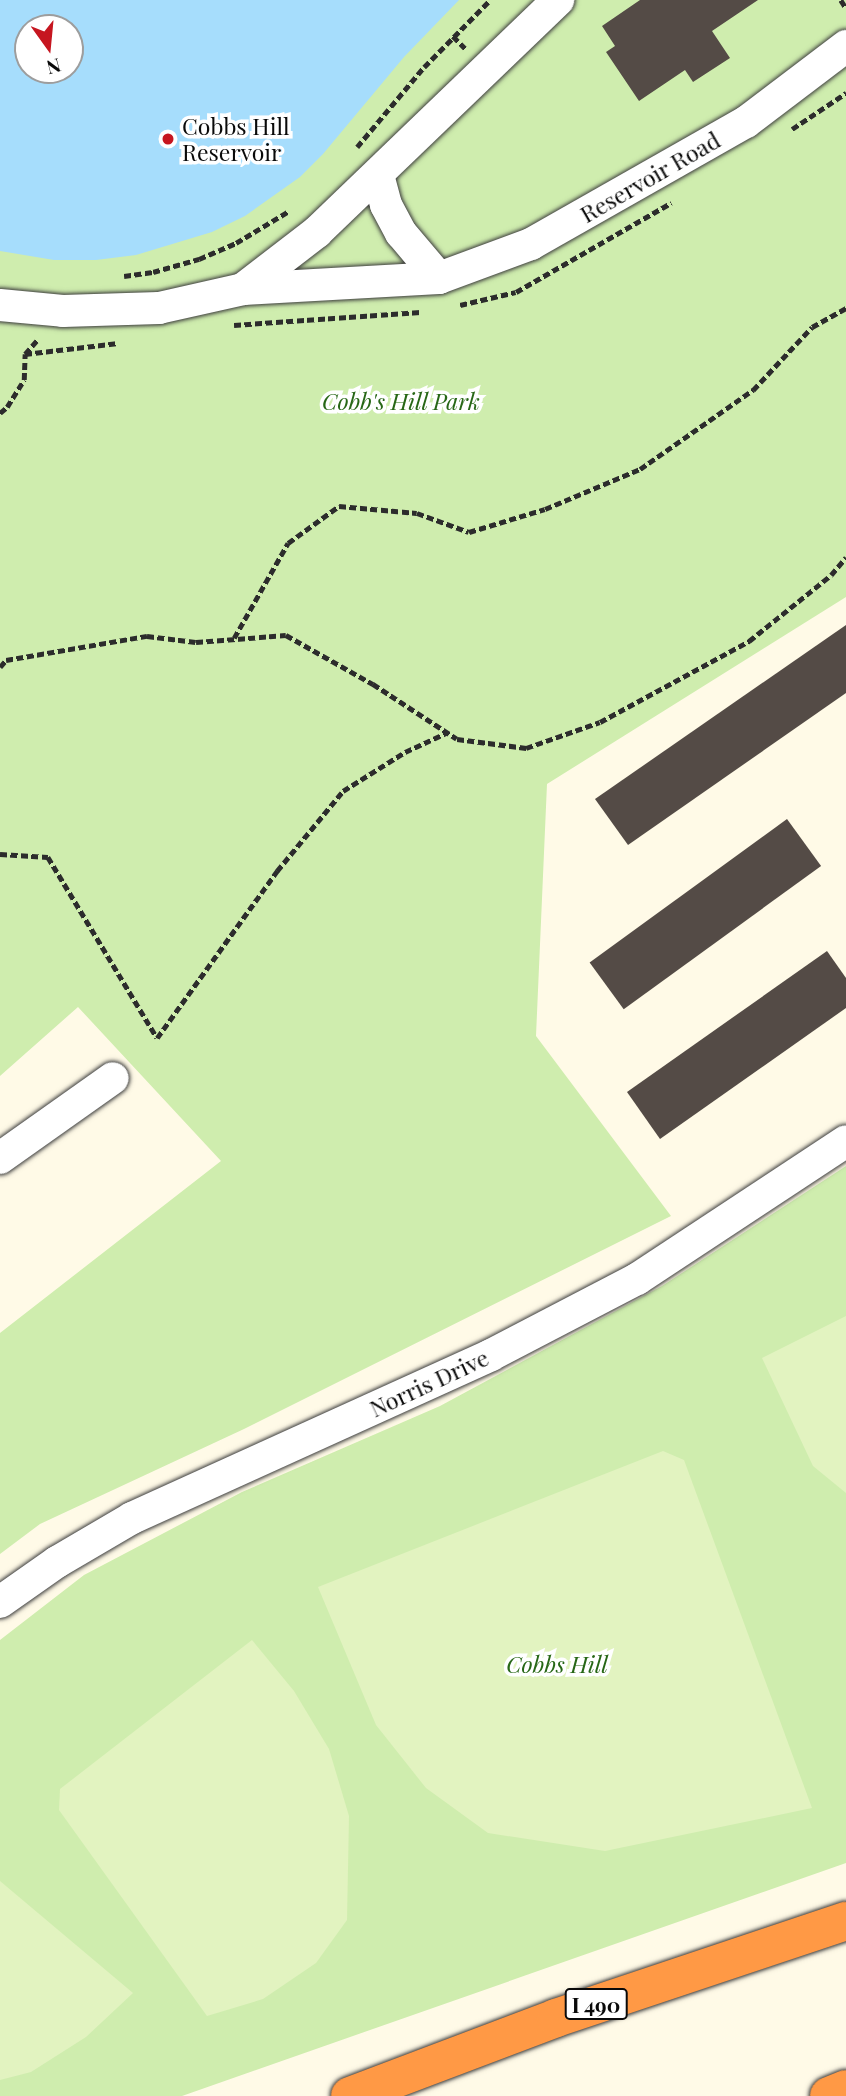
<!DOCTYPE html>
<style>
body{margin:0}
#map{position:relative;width:846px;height:2096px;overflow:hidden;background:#fffae7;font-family:"Playfair Display",serif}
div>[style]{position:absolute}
.green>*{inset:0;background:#cfedae}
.pitch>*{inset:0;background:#e2f3c0}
.water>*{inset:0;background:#a6ddfc}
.building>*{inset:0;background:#544b46;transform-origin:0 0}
.path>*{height:4.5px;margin-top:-2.25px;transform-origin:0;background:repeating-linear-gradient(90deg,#2c2c2c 0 7px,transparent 0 10.5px)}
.roads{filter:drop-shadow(0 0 2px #3d3d3d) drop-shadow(0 0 2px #3d3d3d)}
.minor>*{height:32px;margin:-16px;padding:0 16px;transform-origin:16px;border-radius:16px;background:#fff}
.highway>*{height:38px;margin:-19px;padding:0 19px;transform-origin:19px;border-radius:19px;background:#ff9945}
.dots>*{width:19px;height:19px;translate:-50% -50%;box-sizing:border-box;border:4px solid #fff;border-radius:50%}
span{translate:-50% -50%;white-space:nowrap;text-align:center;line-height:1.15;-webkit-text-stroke:7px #fff;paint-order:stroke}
.shield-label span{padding:2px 5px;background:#fff;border:2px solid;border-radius:5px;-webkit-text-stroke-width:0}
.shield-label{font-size:21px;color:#0a0a0a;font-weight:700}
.poi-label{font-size:23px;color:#0a0a0a}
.left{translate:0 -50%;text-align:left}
.street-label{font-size:23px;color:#0a0a0a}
.park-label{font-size:23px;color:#276716;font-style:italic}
.north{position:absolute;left:14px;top:14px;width:70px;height:70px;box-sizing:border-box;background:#fff;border:2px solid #9d9d9d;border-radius:50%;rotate:165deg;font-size:19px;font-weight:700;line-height:28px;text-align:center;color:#0a0a0a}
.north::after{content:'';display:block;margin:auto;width:24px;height:32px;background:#c61620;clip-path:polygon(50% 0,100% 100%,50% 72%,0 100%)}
</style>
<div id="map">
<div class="green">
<i style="clip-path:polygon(evenodd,0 0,846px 0,846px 597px,547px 784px,536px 1036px,671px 1216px,244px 1429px,40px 1524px,0 1554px,0 1333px,221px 1161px,78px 1007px,0 1076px,0 0,28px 28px,70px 28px,70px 70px,28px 70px,28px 28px)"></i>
<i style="clip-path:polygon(846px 1166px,846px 1863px,182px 2096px,0 2096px,0 1640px,84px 1575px,242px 1492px,440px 1406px,662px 1286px)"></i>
</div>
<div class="pitch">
<i style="clip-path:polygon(846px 1316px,846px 1493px,813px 1466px,762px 1358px)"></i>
<i style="clip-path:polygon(663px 1451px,684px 1460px,812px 1808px,605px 1851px,488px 1833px,426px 1788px,376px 1725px,318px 1587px)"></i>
<i style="clip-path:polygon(252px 1640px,294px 1691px,329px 1749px,349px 1816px,347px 1920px,316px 1963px,263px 1999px,207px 2016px,59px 1810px,60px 1789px)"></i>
<i style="clip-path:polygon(0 1881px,133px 1993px,86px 2037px,31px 2072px,0 2080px)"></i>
</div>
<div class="water">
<i style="clip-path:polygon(evenodd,0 0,459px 0,404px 57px,323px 154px,300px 177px,245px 216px,212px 232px,136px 255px,96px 260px,54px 260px,0 251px,0 0,28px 28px,70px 28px,70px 70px,28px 70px,28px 28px)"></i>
</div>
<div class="building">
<i style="clip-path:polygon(640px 0,758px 0,712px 31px,730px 58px,693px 82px,685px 70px,639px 101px,606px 52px,615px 46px,602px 26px)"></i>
<i style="clip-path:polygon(846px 625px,846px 693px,628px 845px,595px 799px)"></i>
<i style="left:787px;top:819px;width:58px;height:244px;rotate:54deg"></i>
<i style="clip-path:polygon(827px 951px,846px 978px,846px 1008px,660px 1139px,627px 1092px)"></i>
</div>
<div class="path">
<i style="left:841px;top:0;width:9px;rotate:58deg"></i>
<i style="left:453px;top:36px;width:18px;rotate:45deg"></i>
<i style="left:792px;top:129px;width:65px;rotate:-33.7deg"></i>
<i style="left:357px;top:147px;width:104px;rotate:-50.1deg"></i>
<i style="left:424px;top:67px;width:94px;rotate:-45.4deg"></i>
<i style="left:124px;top:276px;width:29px;rotate:-8deg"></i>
<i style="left:153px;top:272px;width:48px;rotate:-15.8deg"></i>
<i style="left:199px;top:259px;width:40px;rotate:-23.4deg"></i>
<i style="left:236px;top:243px;width:62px;rotate:-31.1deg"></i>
<i style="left:460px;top:305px;width:57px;rotate:-13.1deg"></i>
<i style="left:516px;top:292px;width:179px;rotate:-29.9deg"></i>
<i style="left:234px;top:325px;width:187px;rotate:-4deg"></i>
<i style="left:25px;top:354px;width:94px;rotate:-6.7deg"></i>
<i style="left:0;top:413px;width:9px;rotate:-41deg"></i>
<i style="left:7px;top:407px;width:32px;rotate:-58deg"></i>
<i style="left:24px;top:380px;width:26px;rotate:-88deg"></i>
<i style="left:25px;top:354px;width:20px;rotate:-49deg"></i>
<i style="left:234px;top:638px;width:109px;rotate:-60.4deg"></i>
<i style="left:288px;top:543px;width:63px;rotate:-36deg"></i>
<i style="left:339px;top:506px;width:78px;rotate:5.1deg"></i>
<i style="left:417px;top:513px;width:55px;rotate:20.1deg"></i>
<i style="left:469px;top:532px;width:79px;rotate:-16.8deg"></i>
<i style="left:545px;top:509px;width:103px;rotate:-22.8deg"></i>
<i style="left:640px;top:469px;width:138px;rotate:-35deg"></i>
<i style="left:753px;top:390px;width:86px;rotate:-46.9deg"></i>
<i style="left:812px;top:327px;width:39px;rotate:-29deg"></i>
<i style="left:0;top:667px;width:9px;rotate:-49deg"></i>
<i style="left:6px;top:660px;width:143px;rotate:-9.7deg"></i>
<i style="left:147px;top:636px;width:49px;rotate:7deg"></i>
<i style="left:196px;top:642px;width:90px;rotate:-4.4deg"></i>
<i style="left:286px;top:635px;width:100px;rotate:29.4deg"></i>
<i style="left:373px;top:684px;width:100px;rotate:33.2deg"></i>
<i style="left:457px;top:739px;width:70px;rotate:7.4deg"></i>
<i style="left:526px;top:748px;width:78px;rotate:-19.4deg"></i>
<i style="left:600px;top:722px;width:170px;rotate:-28.5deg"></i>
<i style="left:749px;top:641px;width:105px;rotate:-38.8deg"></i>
<i style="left:831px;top:575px;width:23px;rotate:-50deg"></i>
<i style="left:0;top:854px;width:48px;rotate:3.6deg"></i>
<i style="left:48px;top:857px;width:211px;rotate:58.9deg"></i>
<i style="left:157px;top:1038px;width:206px;rotate:-54.3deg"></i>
<i style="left:277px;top:871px;width:104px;rotate:-50.5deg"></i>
<i style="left:343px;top:791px;width:73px;rotate:-32.2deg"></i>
<i style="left:405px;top:752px;width:47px;rotate:-24.9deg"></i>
</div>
<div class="roads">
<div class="minor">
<i style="left:378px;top:175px;width:31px;rotate:75deg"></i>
<i style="left:386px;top:205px;width:32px;rotate:62deg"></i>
<i style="left:401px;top:233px;width:59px;rotate:49.8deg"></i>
<i style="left:243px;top:289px;width:196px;rotate:-3.2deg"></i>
<i style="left:439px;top:278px;width:98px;rotate:-20.3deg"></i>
<i style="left:531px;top:244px;width:247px;rotate:-29.6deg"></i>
<i style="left:746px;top:122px;width:126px;rotate:-37.2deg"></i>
<i style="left:0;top:305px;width:63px;rotate:5.4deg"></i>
<i style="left:63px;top:311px;width:96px;rotate:-1.8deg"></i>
<i style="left:159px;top:308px;width:86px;rotate:-12.7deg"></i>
<i style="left:243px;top:289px;width:93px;rotate:-37.6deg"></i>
<i style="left:317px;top:232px;width:335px;rotate:-43.9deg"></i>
<i style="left:0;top:1158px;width:138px;rotate:-35.3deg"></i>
<i style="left:0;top:1602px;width:70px;rotate:-35.1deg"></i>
<i style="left:57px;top:1562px;width:87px;rotate:-30.4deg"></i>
<i style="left:132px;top:1518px;width:394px;rotate:-24.4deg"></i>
<i style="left:491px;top:1355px;width:165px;rotate:-27.5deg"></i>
<i style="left:637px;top:1279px;width:250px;rotate:-33.4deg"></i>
</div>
<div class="highway">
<i style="left:350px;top:2096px;width:220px;rotate:-20.7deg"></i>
<i style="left:556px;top:2018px;width:306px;rotate:-18.5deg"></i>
<i style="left:829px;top:2096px;width:18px;rotate:-22deg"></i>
</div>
</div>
<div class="dots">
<i style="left:168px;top:139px;background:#c61620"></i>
</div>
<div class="shield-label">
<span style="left:596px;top:2004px">I 490</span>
</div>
<div class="poi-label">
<span class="left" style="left:182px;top:139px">Cobbs Hill<br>Reservoir</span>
</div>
<div class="street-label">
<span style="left:650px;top:177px;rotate:-30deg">Reservoir Road</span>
<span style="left:429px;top:1383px;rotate:-25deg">Norris Drive</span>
</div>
<div class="park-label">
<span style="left:401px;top:401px">Cobb's Hill Park</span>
<span style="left:557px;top:1664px">Cobbs Hill</span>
</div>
<div class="north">N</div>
</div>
